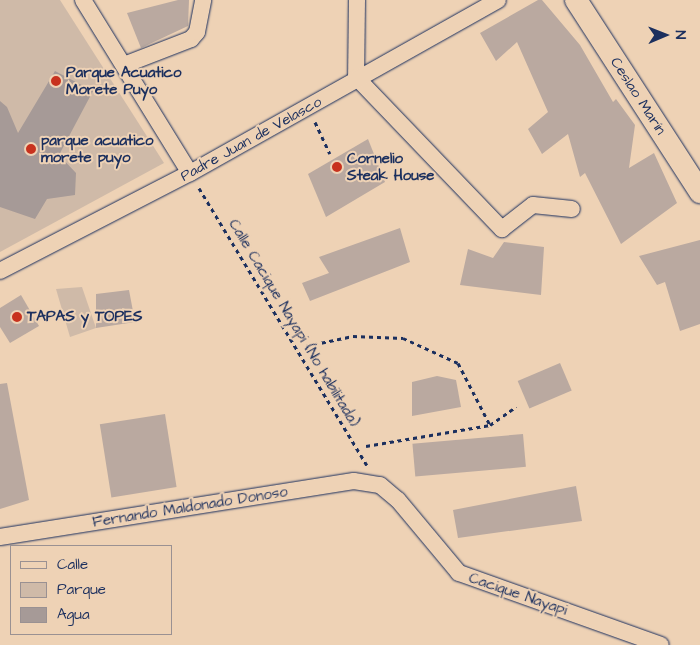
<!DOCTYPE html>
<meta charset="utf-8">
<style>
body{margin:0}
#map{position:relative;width:700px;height:645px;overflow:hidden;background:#eed2b5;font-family:"Architects Daughter",sans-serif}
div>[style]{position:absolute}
.green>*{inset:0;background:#cfbaa8}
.water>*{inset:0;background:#a69a97}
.building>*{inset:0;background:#baa9a0;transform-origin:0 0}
.path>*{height:3px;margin-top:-1.5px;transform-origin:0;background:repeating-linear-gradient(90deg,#1b2f5e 0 4px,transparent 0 8px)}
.roads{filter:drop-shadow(0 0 1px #1b2f5e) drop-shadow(0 0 1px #1b2f5e)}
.street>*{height:16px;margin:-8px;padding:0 8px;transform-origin:8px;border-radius:8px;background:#eed2b5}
.secondary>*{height:22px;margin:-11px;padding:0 11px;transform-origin:11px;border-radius:11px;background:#eed2b5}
.dots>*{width:14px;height:14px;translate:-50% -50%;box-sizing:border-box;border:2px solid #eed2b5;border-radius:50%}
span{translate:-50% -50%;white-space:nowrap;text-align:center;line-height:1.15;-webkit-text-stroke:4px #eed2b5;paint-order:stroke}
.poi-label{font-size:15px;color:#1b2f5e;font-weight:700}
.left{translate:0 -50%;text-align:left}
.street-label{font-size:15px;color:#1b2f5e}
.legend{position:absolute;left:10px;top:545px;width:162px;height:90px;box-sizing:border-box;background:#eed2b5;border:1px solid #9a9192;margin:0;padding:6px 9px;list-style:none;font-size:15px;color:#1b2f5e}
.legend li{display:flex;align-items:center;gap:10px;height:25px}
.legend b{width:25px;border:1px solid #9a9192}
.north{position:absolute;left:640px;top:10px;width:50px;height:50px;-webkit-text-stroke:4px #eed2b5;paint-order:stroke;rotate:89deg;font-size:14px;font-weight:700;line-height:20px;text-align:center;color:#1b2f5e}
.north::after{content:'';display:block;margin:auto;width:18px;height:22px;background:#1b2f5e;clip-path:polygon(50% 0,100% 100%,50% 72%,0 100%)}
</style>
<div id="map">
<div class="green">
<i style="clip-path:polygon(0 0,60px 0,164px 163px,0 252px)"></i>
<i style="clip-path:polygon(82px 287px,96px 328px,70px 337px,56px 289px)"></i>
</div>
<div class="water">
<i style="clip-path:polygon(55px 71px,93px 91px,59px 155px,76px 173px,75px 195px,47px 199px,35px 219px,0 207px,0 101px,7px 107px,18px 133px)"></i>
</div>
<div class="building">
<i style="clip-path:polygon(178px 0,189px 0,188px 26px,141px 48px,127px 13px)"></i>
<i style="clip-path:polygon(538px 0,542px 0,580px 45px,613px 102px,616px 99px,635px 125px,629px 168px,654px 153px,677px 203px,621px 244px,585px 173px,580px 177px,568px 134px,542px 154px,528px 129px,548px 112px,517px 42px,496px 61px,480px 33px)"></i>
<i style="clip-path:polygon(368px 139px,385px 182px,326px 217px,308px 174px)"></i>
<i style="clip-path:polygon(400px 228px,410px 262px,310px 301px,302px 283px,329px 273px,319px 257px)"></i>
<i style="clip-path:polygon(700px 240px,700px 324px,680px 331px,665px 282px,657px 285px,639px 256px)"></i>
<i style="clip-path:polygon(504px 242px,544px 247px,541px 295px,460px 285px,468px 249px,493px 258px)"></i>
<i style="clip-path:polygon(129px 290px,135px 322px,96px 328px,96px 294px)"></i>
<i style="clip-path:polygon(21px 295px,39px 326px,10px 343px,0 327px,0 308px)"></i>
<i style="left:560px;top:363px;width:30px;height:46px;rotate:67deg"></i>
<i style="clip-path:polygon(437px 376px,456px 380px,461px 407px,412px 416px,412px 382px)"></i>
<i style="clip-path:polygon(7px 383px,29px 500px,0 509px,0 384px)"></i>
<i style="left:165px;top:414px;width:74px;height:66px;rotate:81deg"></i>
<i style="left:523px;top:434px;width:33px;height:111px;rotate:85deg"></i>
<i style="clip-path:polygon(576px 486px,582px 521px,458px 538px,453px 510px)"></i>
</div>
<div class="path">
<i style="left:315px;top:122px;width:35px;rotate:65deg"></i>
<i style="left:199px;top:188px;width:324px;rotate:58.8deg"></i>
<i style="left:306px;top:346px;width:48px;rotate:-12deg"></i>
<i style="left:353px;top:336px;width:50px;rotate:2.3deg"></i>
<i style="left:403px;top:338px;width:60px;rotate:24.4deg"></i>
<i style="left:458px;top:363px;width:70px;rotate:62.7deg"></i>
<i style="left:366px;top:446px;width:126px;rotate:-9.6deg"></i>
<i style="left:490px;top:425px;width:32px;rotate:-35deg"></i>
</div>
<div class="roads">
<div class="street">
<i style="left:83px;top:0;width:203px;rotate:58.3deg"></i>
<i style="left:357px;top:0;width:77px;rotate:90.7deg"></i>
<i style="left:356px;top:77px;width:211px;rotate:46.2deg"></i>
<i style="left:502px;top:229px;width:39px;rotate:-38deg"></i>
<i style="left:533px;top:205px;width:39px;rotate:6deg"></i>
<i style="left:124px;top:65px;width:72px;rotate:-21.2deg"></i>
<i style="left:191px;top:39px;width:9px;rotate:-49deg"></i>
<i style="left:197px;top:32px;width:33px;rotate:-79deg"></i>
<i style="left:0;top:271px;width:214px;rotate:-27.3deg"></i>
<i style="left:190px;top:173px;width:353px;rotate:-29.3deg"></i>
<i style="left:0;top:537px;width:358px;rotate:-9deg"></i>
<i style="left:354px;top:481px;width:26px;rotate:9deg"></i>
<i style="left:380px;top:485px;width:23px;rotate:40deg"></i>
<i style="left:398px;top:500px;width:95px;rotate:50.1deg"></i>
<i style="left:459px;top:573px;width:214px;rotate:19.6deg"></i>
</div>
<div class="secondary">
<i style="left:576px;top:0;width:229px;rotate:57.1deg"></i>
</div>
</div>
<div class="dots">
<i style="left:56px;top:81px;background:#c8321e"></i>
<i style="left:31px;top:149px;background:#c8321e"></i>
<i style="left:337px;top:167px;background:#c8321e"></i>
<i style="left:17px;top:317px;background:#c8321e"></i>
</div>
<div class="poi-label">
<span class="left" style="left:66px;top:81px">Parque Acuatico<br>Morete Puyo</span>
<span class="left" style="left:41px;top:149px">parque acuatico<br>morete puyo</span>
<span class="left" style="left:347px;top:167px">Cornelio<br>Steak House</span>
<span class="left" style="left:27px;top:317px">TAPAS y TOPES</span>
</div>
<div class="street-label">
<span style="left:638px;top:96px;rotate:57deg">Ceslao Marín</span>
<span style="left:251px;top:139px;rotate:-29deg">Padre Juan de Velasco</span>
<span style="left:294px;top:323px;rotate:59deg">Calle Cacique Nayapi (No habilitada)</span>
<span style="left:190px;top:507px;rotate:-9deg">Fernando Maldonado Donoso</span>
<span style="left:518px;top:594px;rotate:19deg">Cacique Nayapi</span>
</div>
<ul class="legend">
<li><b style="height:6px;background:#eed2b5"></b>Calle</li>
<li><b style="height:14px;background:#cfbaa8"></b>Parque</li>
<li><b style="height:14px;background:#a69a97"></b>Agua</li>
</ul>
<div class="north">N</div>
</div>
